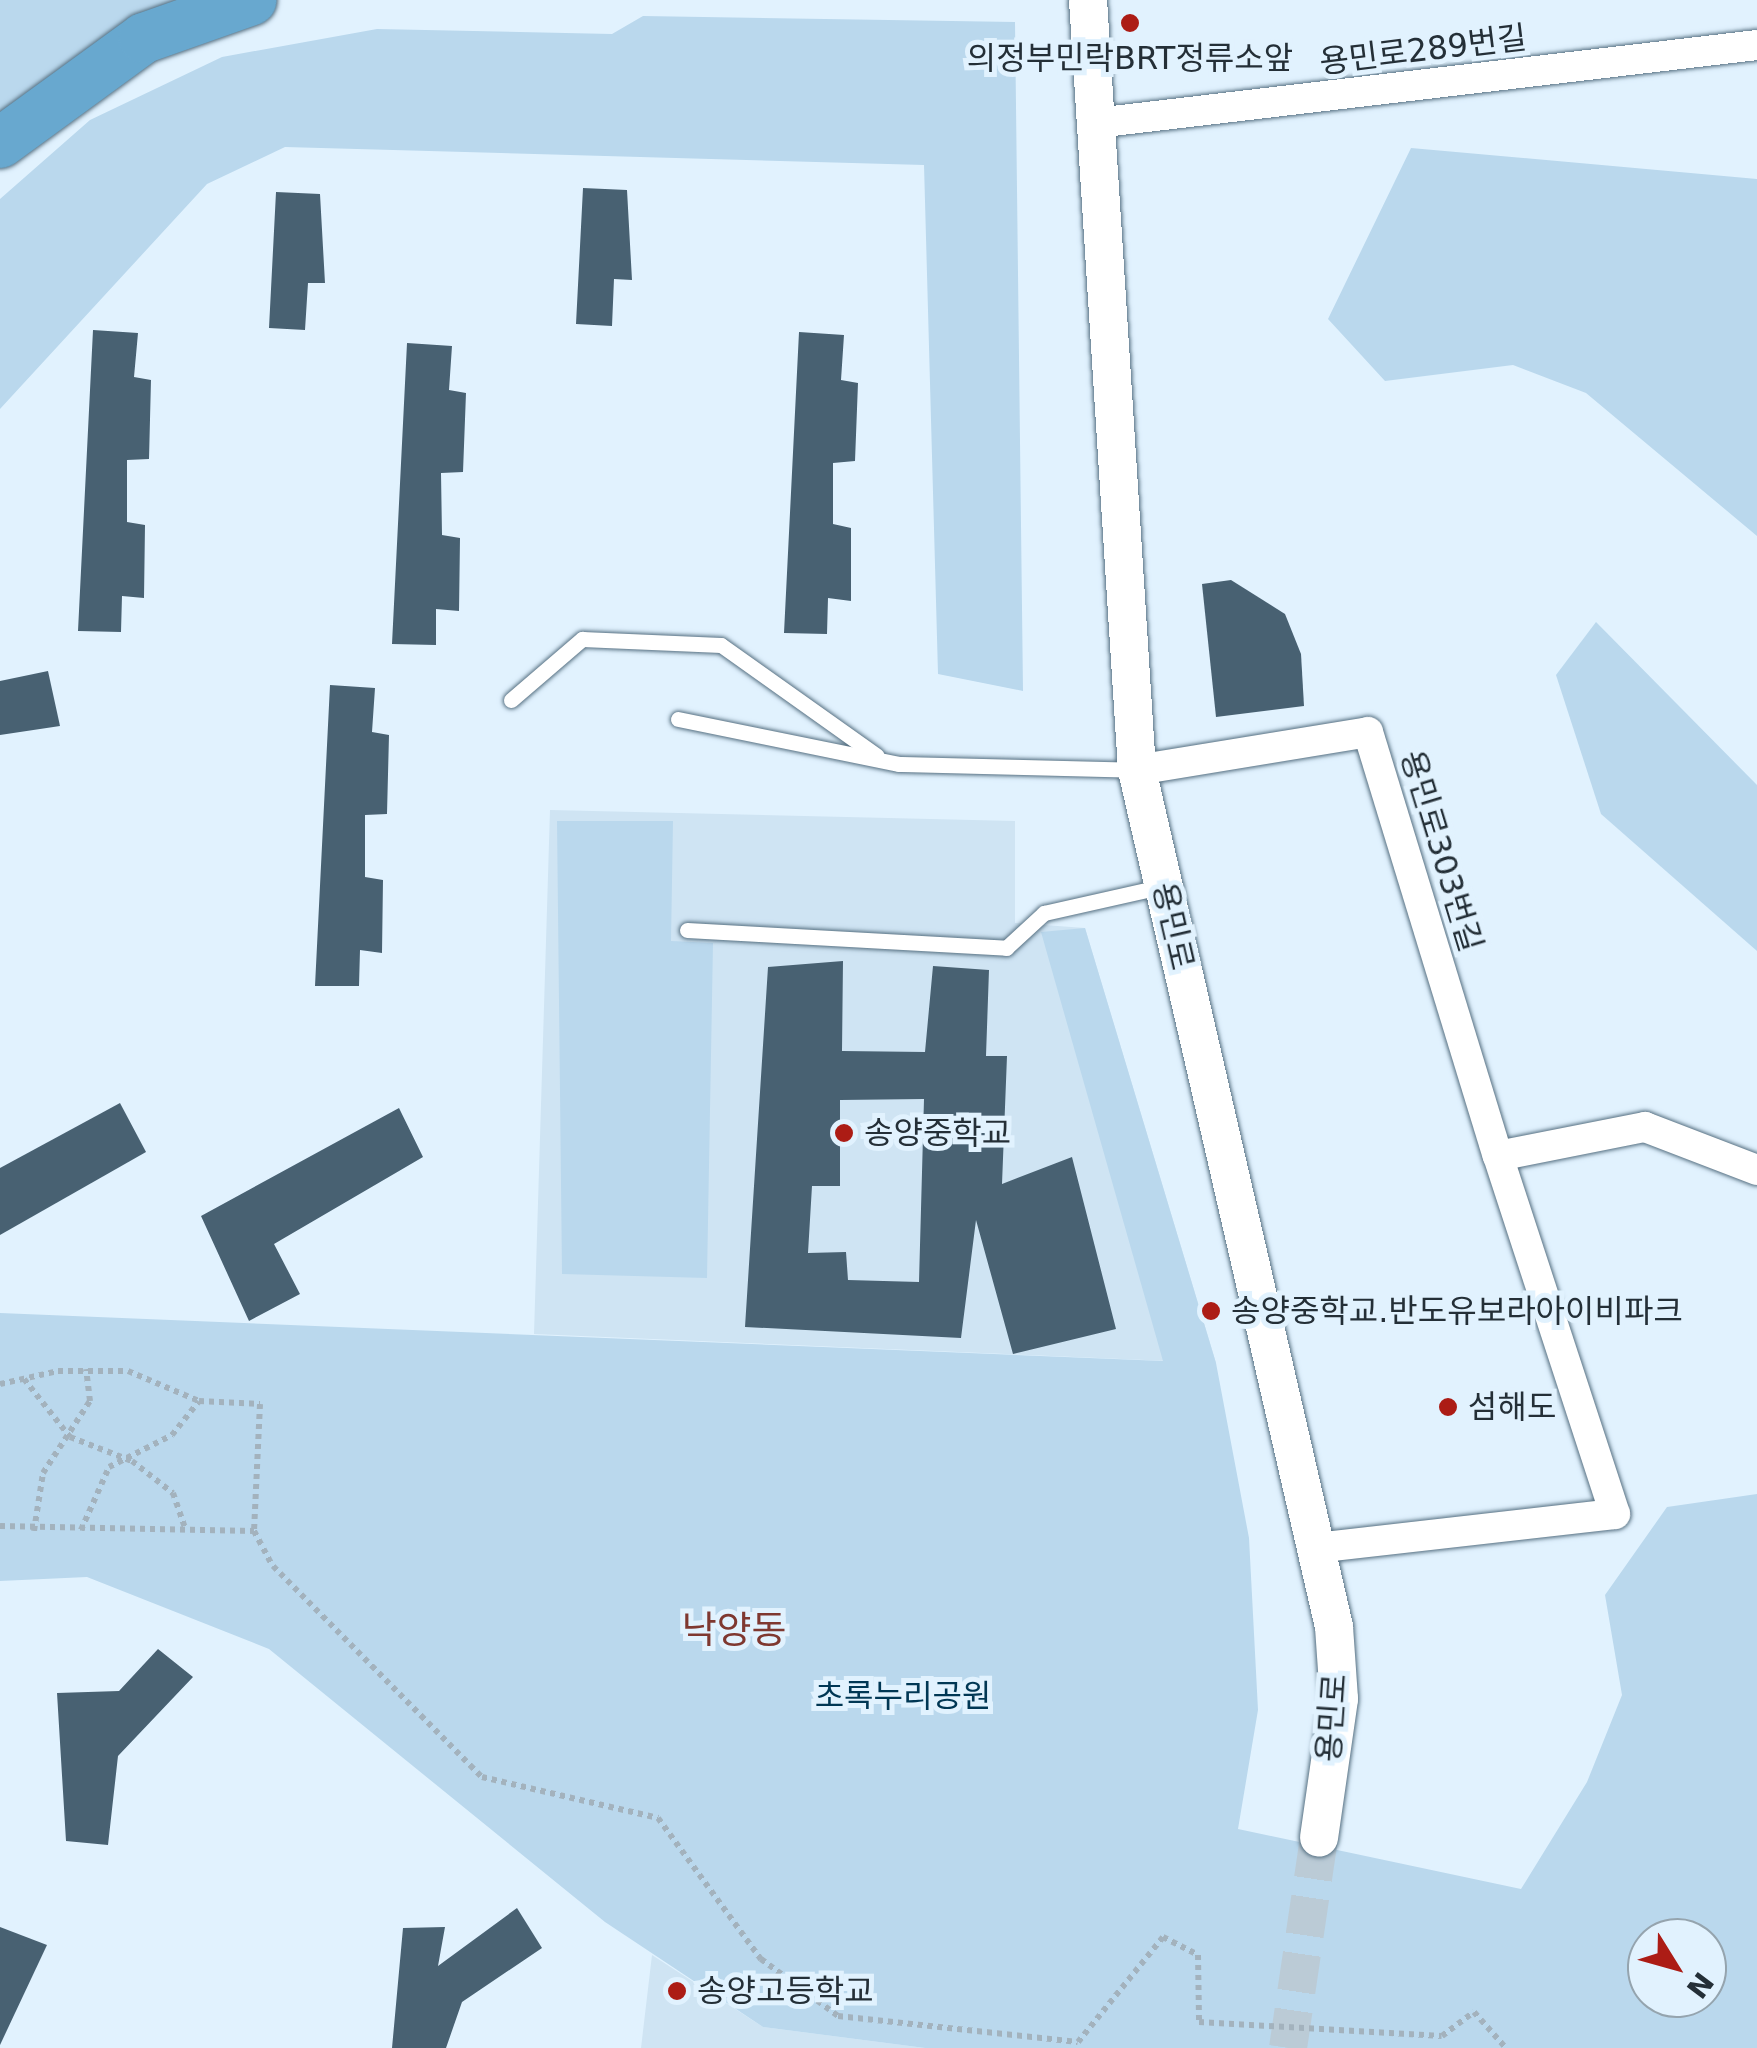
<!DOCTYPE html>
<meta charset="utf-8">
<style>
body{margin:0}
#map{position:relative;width:1757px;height:2048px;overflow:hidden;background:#e1f2fe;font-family:"DejaVu Sans","Noto Sans KR",sans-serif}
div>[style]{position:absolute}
.built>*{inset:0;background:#cfe4f3}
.green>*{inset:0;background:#bad8ed}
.building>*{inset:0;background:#486172}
.tertiary-tunnel>*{height:38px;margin-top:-19px;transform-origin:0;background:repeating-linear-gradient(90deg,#bbcbd6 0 38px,transparent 0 57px)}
.path>*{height:6px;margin-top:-3px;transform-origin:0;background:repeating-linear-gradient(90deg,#a3b2bd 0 5px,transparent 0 10px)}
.roads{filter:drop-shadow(0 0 2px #567082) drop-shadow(0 0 2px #567082)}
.service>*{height:15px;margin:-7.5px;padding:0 7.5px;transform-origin:7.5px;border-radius:7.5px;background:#fff}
.minor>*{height:30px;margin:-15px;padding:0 15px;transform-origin:15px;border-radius:15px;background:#fff}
.tertiary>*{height:38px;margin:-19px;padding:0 19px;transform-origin:19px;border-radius:19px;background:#fff}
.trunk>*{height:50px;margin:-25px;padding:0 25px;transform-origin:25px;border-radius:25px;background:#68a8cf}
.dots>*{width:28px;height:28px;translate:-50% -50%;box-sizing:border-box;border:5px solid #e1f2fe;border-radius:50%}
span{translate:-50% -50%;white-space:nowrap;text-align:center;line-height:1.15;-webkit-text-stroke:10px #e1f2fe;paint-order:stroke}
.street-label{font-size:32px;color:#242f37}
.poi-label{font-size:32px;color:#242f37}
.left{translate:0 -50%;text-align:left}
.park-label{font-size:32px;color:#003754}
.quarter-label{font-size:38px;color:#7f3830}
.north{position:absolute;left:1627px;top:1918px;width:100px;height:100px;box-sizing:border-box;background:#e1f2fe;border:2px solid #95a4ae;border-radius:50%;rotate:127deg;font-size:28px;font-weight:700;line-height:40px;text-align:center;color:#242f37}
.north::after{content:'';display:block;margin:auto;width:35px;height:45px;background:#ac1c15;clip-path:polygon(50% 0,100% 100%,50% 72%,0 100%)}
</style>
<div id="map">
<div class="built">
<i style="clip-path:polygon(550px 810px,1015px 821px,1015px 923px,1085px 928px,1216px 1363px,534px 1334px)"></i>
<i style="clip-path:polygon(652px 1955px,763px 2027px,925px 2048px,641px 2048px)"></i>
</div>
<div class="green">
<i style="clip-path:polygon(0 0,212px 0,0 124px)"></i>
<i style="clip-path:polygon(643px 16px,1015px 22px,1023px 691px,938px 674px,924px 165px,285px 147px,207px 184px,0 409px,0 199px,90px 120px,222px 57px,377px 29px,612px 34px)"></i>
<i style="clip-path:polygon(1411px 148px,1757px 179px,1757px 536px,1586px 393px,1513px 365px,1385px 381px,1328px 319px)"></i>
<i style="clip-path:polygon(1596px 622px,1757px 785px,1757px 951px,1601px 814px,1556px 675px)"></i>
<i style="clip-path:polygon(557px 821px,673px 821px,671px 941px,713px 943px,707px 1278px,562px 1274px)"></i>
<i style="clip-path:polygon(evenodd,1085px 928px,1216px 1363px,1249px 1538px,1258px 1710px,1238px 1829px,1521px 1889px,1587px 1782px,1622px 1695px,1605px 1595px,1667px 1507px,1757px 1494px,1757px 2048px,925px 2048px,763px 2027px,605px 1922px,269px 1649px,87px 1577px,0 1581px,0 1313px,1163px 1361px,1041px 932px,1085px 928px,1647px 1938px,1707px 1938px,1707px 1998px,1647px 1998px,1647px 1938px)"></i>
</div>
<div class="building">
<i style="clip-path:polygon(583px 188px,627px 190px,632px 280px,614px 279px,612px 326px,576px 324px)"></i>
<i style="clip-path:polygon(276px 192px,320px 194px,325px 283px,308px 283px,305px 330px,269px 328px)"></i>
<i style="clip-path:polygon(93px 330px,138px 333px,134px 377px,151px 380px,149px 459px,127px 460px,127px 522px,145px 525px,144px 598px,122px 596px,121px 632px,78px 631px)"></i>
<i style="clip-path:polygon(799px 332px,844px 335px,841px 380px,858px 383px,855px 461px,833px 463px,833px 524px,851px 528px,851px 601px,828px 598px,827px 634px,784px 633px)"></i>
<i style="clip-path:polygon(407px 343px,452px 346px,449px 390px,466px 393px,463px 472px,441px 473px,442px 535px,460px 538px,459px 611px,436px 609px,436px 645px,392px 644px)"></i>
<i style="clip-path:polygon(1231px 580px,1285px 614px,1301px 654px,1304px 706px,1216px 717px,1202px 584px)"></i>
<i style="clip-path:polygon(48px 671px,60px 726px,0 735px,0 681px)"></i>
<i style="clip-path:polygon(330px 685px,375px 688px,372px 732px,389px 735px,387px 814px,365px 815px,365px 877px,383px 880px,382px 953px,360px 950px,359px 986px,315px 986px)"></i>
<i style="clip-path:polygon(evenodd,843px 961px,842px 1051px,925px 1052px,933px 966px,989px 970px,986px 1056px,1007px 1056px,1002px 1184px,1072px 1157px,1116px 1329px,1013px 1354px,976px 1220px,961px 1338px,745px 1327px,768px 967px,843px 961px,924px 1099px,919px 1282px,848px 1280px,846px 1252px,808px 1253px,812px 1186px,840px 1186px,840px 1100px,924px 1099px)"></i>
<i style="clip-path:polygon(120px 1103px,146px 1152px,0 1235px,0 1168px)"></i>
<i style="clip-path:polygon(399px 1108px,423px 1157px,274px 1244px,300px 1294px,249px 1321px,201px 1216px)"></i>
<i style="clip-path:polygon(158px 1649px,193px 1677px,118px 1756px,108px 1845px,66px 1841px,57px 1693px,119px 1691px)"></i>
<i style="clip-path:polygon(517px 1908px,542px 1948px,462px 2002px,446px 2048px,392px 2048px,403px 1928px,445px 1927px,438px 1966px)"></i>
<i style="clip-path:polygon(0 1927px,47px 1945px,0 2045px)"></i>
</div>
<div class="tertiary-tunnel">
<i style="left:1288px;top:2048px;width:212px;rotate:-81.6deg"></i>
</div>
<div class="path">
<i style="left:24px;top:1379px;width:74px;rotate:51.6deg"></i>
<i style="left:70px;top:1437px;width:66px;rotate:21.2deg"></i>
<i style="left:132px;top:1461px;width:52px;rotate:38deg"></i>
<i style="left:173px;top:1493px;width:36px;rotate:71deg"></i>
<i style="left:0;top:1384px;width:59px;rotate:-12.6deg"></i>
<i style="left:58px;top:1371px;width:70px"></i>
<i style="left:128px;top:1371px;width:77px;rotate:22.9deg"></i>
<i style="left:199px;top:1401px;width:61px;rotate:2.8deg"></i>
<i style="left:260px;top:1404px;width:127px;rotate:92.7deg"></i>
<i style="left:0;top:1526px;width:254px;rotate:1.1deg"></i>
<i style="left:254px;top:1531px;width:40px;rotate:62deg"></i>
<i style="left:273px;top:1566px;width:297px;rotate:45.3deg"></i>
<i style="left:482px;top:1777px;width:181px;rotate:13.1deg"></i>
<i style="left:658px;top:1818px;width:175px;rotate:53.9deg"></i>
<i style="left:761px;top:1959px;width:96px;rotate:36.5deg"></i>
<i style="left:838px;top:2016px;width:241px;rotate:6.2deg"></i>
<i style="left:1078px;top:2042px;width:135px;rotate:-51deg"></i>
<i style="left:1163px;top:1937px;width:39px;rotate:27deg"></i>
<i style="left:1198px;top:1955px;width:67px;rotate:89.1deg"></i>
<i style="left:1199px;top:2022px;width:243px;rotate:3.3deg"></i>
<i style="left:1442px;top:2036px;width:40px;rotate:-37deg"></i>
<i style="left:1474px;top:2012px;width:48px;rotate:48.4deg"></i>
<i style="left:81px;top:1530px;width:69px;rotate:-66deg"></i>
<i style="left:109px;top:1467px;width:71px;rotate:-26.9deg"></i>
<i style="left:172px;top:1435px;width:43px;rotate:-51.5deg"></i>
<i style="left:34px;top:1531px;width:59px;rotate:-81.2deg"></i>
<i style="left:43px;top:1473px;width:86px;rotate:-56.9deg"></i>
<i style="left:90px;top:1401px;width:32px;rotate:-97deg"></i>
</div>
<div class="roads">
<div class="service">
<i style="left:511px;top:700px;width:94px;rotate:-40.7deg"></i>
<i style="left:582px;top:639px;width:139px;rotate:2.5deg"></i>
<i style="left:721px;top:645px;width:191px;rotate:35.4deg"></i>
<i style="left:678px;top:719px;width:226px;rotate:11.5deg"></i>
<i style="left:899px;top:764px;width:238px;rotate:1.4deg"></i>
<i style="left:687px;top:930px;width:320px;rotate:3.2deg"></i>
<i style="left:1006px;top:948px;width:52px;rotate:-42.6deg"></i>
<i style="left:1044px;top:913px;width:123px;rotate:-12.7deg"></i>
</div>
<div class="minor">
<i style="left:1096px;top:123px;width:666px;rotate:-6.73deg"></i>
<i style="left:1137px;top:770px;width:234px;rotate:-9.3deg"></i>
<i style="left:1368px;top:732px;width:443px;rotate:73deg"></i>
<i style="left:1498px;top:1156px;width:150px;rotate:-11.2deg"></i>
<i style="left:1645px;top:1127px;width:120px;rotate:21deg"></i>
<i style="left:1316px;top:1548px;width:301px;rotate:-6.5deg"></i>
<i style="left:1615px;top:1514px;width:377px;rotate:-108.1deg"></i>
</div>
<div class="tertiary">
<i style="left:1088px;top:0;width:772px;rotate:86.36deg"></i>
<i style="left:1137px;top:770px;width:879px;rotate:77.05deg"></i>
<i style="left:1334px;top:1627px;width:72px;rotate:86deg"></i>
<i style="left:1339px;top:1699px;width:140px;rotate:98.2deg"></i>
</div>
<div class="trunk">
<i style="left:0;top:143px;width:178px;rotate:-36.1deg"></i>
<i style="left:144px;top:38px;width:114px;rotate:-19.4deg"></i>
</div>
</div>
<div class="dots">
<i style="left:1130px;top:23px;background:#ac1c15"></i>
<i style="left:844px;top:1133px;background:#ac1c15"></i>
<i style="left:1211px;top:1311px;background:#ac1c15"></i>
<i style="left:1448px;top:1407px;background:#ac1c15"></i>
<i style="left:677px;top:1991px;background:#ac1c15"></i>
</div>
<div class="street-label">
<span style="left:1423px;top:50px;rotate:-7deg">용민로289번길</span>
<span style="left:1441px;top:851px;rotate:73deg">용민로303번길</span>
<span style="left:1173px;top:926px;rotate:77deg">용민로</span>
<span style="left:1332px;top:1718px;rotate:-86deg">용민로</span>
</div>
<div class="poi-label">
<span style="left:1130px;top:58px">의정부민락BRT정류소앞</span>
<span class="left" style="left:864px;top:1133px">송양중학교</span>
<span class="left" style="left:1231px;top:1311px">송양중학교.반도유보라아이비파크</span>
<span class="left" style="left:1468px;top:1407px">섬해도</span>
<span class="left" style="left:697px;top:1991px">송양고등학교</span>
</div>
<div class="park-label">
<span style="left:903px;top:1696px">초록누리공원</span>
</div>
<div class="quarter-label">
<span style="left:734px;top:1631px">낙양동</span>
</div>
<div class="north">N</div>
</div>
